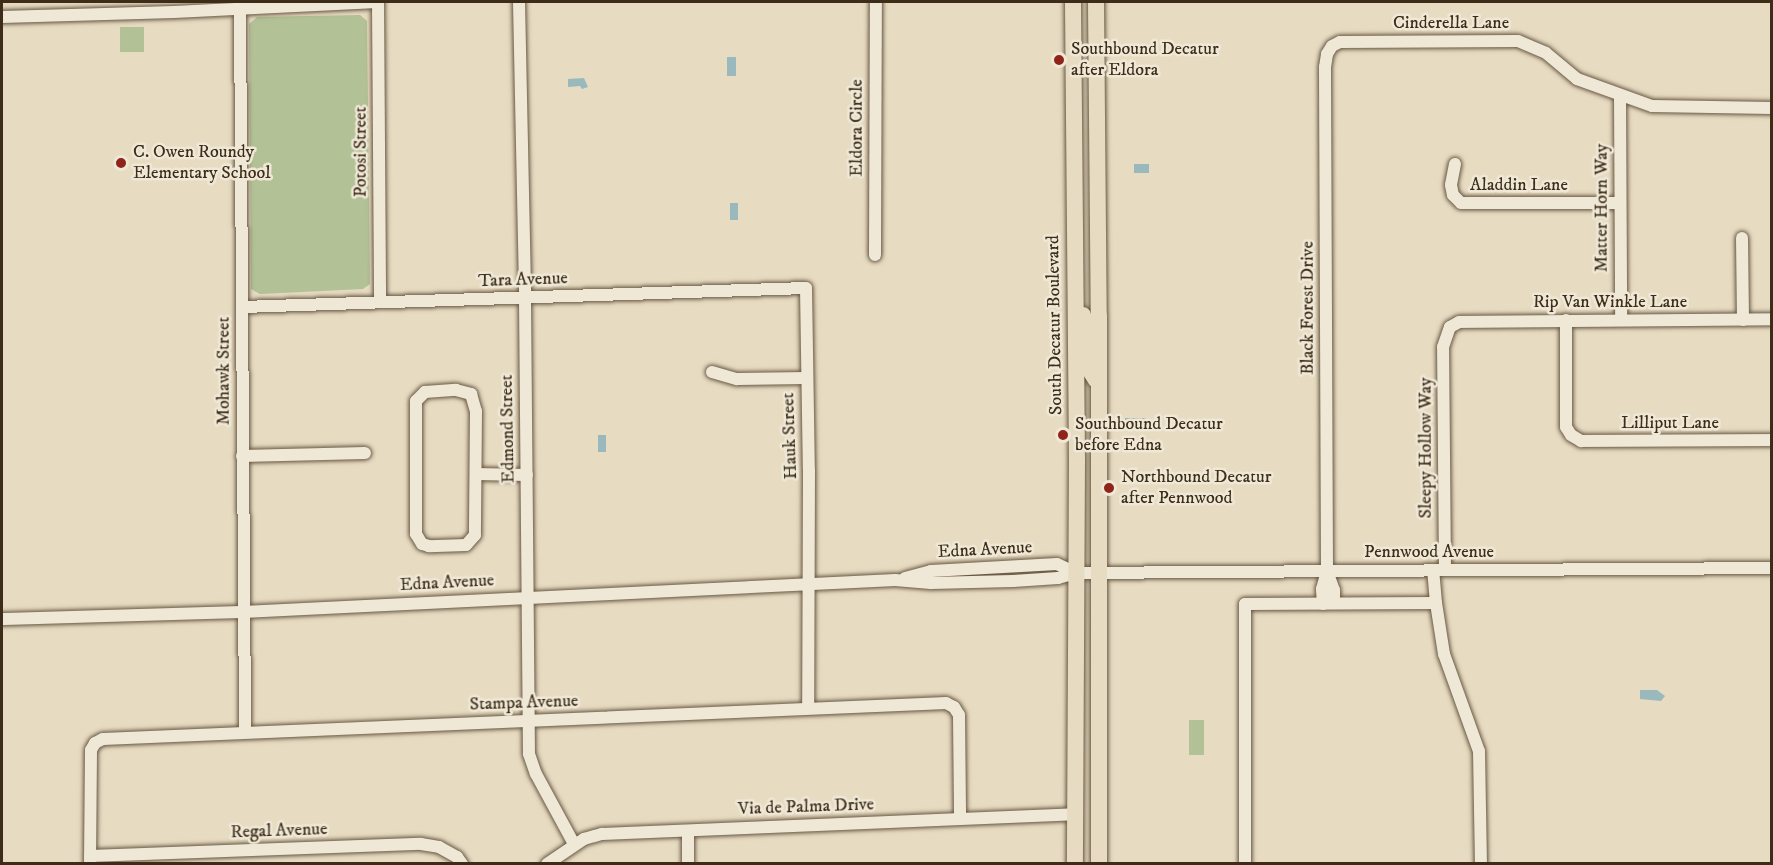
<!DOCTYPE html>
<style>
body{margin:0}
#map{position:relative;width:1773px;height:865px;overflow:hidden;background:#e7dbc2;font-family:"IM FELL DW Pica",serif}
div>[style]{position:absolute}
.green>*{inset:0;background:#b2c196;transform-origin:0 0}
.water>*{inset:0;background:#9ab9bc;transform-origin:0 0}
.roads{filter:drop-shadow(0 0 2px #685842) drop-shadow(0 0 2px #685842)}
.minor>*{height:12px;margin:-6px;padding:0 6px;transform-origin:6px;border-radius:6px;background:#efe8d7}
.major>*{height:16px;margin:-8px;padding:0 8px;transform-origin:8px;border-radius:8px;background:#e7dbc2}
.dots>*{width:16px;height:16px;translate:-50% -50%;box-sizing:border-box;border:3px solid #efe8d7;border-radius:50%}
span{translate:-50% -50%;white-space:nowrap;text-align:center;line-height:1.15;-webkit-text-stroke:5px #efe8d7;paint-order:stroke}
.street-label{font-size:18px;color:#3d2c18}
.poi-label{font-size:18px;color:#3d2c18}
.left{translate:0 -50%;text-align:left}
.frame{position:absolute;inset:0;border:3px solid #3d2c18;pointer-events:none}
</style>
<div id="map">
<div class="green">
<i style="clip-path:polygon(360px 15px,367px 21px,370px 284px,363px 289px,260px 294px,251px 289px,249px 24px,257px 17px)"></i>
<i style="left:144px;top:27px;width:25px;height:24px;rotate:90deg"></i>
<i style="left:1189px;top:720px;width:15px;height:35px"></i>
</div>
<div class="water">
<i style="left:727px;top:57px;width:9px;height:19px"></i>
<i style="clip-path:polygon(584px 78px,588px 87px,582px 89px,580px 86px,568px 87px,568px 79px)"></i>
<i style="left:1134px;top:164px;width:15px;height:9px"></i>
<i style="left:730px;top:203px;width:8px;height:17px"></i>
<i style="left:1125px;top:418px;width:21px;height:9px"></i>
<i style="left:598px;top:435px;width:8px;height:17px"></i>
<i style="clip-path:polygon(1640px 690px,1657px 690px,1665px 696px,1661px 701px,1640px 699px)"></i>
</div>
<div class="roads">
<div class="minor">
<i style="left:378px;top:2px;width:300px;rotate:89.6deg"></i>
<i style="left:519px;top:2px;width:297px;rotate:88.8deg"></i>
<i style="left:525px;top:299px;width:455px;rotate:89.5deg"></i>
<i style="left:529px;top:754px;width:21px;rotate:71deg"></i>
<i style="left:536px;top:774px;width:80px;rotate:61.5deg"></i>
<i style="left:240px;top:10px;width:722px;rotate:89.6deg"></i>
<i style="left:2px;top:17px;width:172px;rotate:-1.7deg"></i>
<i style="left:174px;top:12px;width:203px;rotate:-2.8deg"></i>
<i style="left:1620px;top:96px;width:224px;rotate:89.7deg"></i>
<i style="left:1455px;top:164px;width:21px;rotate:101deg"></i>
<i style="left:1451px;top:185px;width:10px;rotate:79deg"></i>
<i style="left:1453px;top:195px;width:11px;rotate:45deg"></i>
<i style="left:1461px;top:203px;width:159px"></i>
<i style="left:1742px;top:238px;width:82px;rotate:89.3deg"></i>
<i style="left:875px;top:255px;width:253px;rotate:-89.8deg"></i>
<i style="left:242px;top:307px;width:564px;rotate:-1.93deg"></i>
<i style="left:806px;top:288px;width:182px;rotate:89.1deg"></i>
<i style="left:809px;top:470px;width:238px;rotate:90.2deg"></i>
<i style="left:1566px;top:320px;width:107px;rotate:90deg"></i>
<i style="left:1566px;top:427px;width:9px;rotate:58deg"></i>
<i style="left:1571px;top:435px;width:12px;rotate:31deg"></i>
<i style="left:1581px;top:441px;width:191px;rotate:-0.3deg"></i>
<i style="left:712px;top:372px;width:26px;rotate:16deg"></i>
<i style="left:737px;top:379px;width:69px;rotate:-0.8deg"></i>
<i style="left:456px;top:390px;width:16px;rotate:15deg"></i>
<i style="left:471px;top:394px;width:18px;rotate:74deg"></i>
<i style="left:476px;top:411px;width:124px;rotate:90.5deg"></i>
<i style="left:475px;top:535px;width:13px;rotate:132deg"></i>
<i style="left:466px;top:545px;width:37px;rotate:178deg"></i>
<i style="left:429px;top:546px;width:7px;rotate:-164deg"></i>
<i style="left:422px;top:544px;width:12px;rotate:-121deg"></i>
<i style="left:416px;top:534px;width:133px;rotate:-90deg"></i>
<i style="left:416px;top:401px;width:13px;rotate:-45deg"></i>
<i style="left:425px;top:392px;width:31px;rotate:-4deg"></i>
<i style="left:242px;top:456px;width:123px;rotate:-1.4deg"></i>
<i style="left:476px;top:474px;width:51px;rotate:1.1deg"></i>
<i style="left:1445px;top:570px;width:223px;rotate:-90.5deg"></i>
<i style="left:1443px;top:347px;width:21px;rotate:-71deg"></i>
<i style="left:1450px;top:327px;width:10px;rotate:-29deg"></i>
<i style="left:1459px;top:322px;width:313px;rotate:-0.5deg"></i>
<i style="left:1327px;top:571px;width:20px;rotate:70deg"></i>
<i style="left:1334px;top:590px;width:13px;rotate:90deg"></i>
<i style="left:905px;top:578px;width:27px;rotate:-15deg"></i>
<i style="left:931px;top:571px;width:126px;rotate:-3.2deg"></i>
<i style="left:1057px;top:564px;width:21px;rotate:25deg"></i>
<i style="left:1436px;top:603px;width:52px;rotate:81.1deg"></i>
<i style="left:1444px;top:654px;width:103px;rotate:70.2deg"></i>
<i style="left:1479px;top:751px;width:113px;rotate:89deg"></i>
<i style="left:1323px;top:604px;width:15px;rotate:-94deg"></i>
<i style="left:1322px;top:589px;width:19px;rotate:-74deg"></i>
<i style="left:1327px;top:571px;width:504px;rotate:-90.23deg"></i>
<i style="left:1325px;top:67px;width:13px;rotate:-81deg"></i>
<i style="left:1327px;top:54px;width:9px;rotate:-58deg"></i>
<i style="left:1332px;top:46px;width:9px;rotate:-27deg"></i>
<i style="left:1340px;top:42px;width:178px;rotate:-0.3deg"></i>
<i style="left:1518px;top:41px;width:30px;rotate:23deg"></i>
<i style="left:1546px;top:53px;width:40px;rotate:40deg"></i>
<i style="left:1577px;top:79px;width:80px;rotate:19.8deg"></i>
<i style="left:1652px;top:106px;width:120px;rotate:1deg"></i>
<i style="left:2px;top:619px;width:241px;rotate:-1.7deg"></i>
<i style="left:243px;top:612px;width:653px;rotate:-2.81deg"></i>
<i style="left:895px;top:580px;width:36px;rotate:5deg"></i>
<i style="left:931px;top:583px;width:82px;rotate:-1.4deg"></i>
<i style="left:1013px;top:581px;width:45px;rotate:-3.8deg"></i>
<i style="left:1058px;top:578px;width:19px;rotate:-16deg"></i>
<i style="left:1076px;top:573px;width:696px;rotate:-0.41deg"></i>
<i style="left:688px;top:831px;width:33px;rotate:90deg"></i>
<i style="left:90px;top:856px;width:331px;rotate:-2.1deg"></i>
<i style="left:421px;top:844px;width:18px;rotate:9deg"></i>
<i style="left:439px;top:847px;width:21px;rotate:29deg"></i>
<i style="left:457px;top:857px;width:9px;rotate:54deg"></i>
<i style="left:90px;top:864px;width:114px;rotate:-89.5deg"></i>
<i style="left:91px;top:750px;width:8px;rotate:-60deg"></i>
<i style="left:95px;top:743px;width:9px;rotate:-27deg"></i>
<i style="left:103px;top:739px;width:844px;rotate:-2.45deg"></i>
<i style="left:946px;top:703px;width:9px;rotate:27deg"></i>
<i style="left:954px;top:707px;width:9px;rotate:58deg"></i>
<i style="left:959px;top:715px;width:104px;rotate:89.4deg"></i>
<i style="left:547px;top:864px;width:45px;rotate:-34deg"></i>
<i style="left:584px;top:839px;width:19px;rotate:-16deg"></i>
<i style="left:602px;top:834px;width:473px;rotate:-2.4deg"></i>
<i style="left:1245px;top:864px;width:260px;rotate:-90deg"></i>
<i style="left:1245px;top:604px;width:191px;rotate:-0.3deg"></i>
<i style="left:1436px;top:603px;width:33px;rotate:-95deg"></i>
</div>
<div class="major">
<i style="left:1073px;top:2px;width:459px;rotate:89.5deg"></i>
<i style="left:1077px;top:461px;width:403px;rotate:90.3deg"></i>
<i style="left:1096px;top:2px;width:314px;rotate:89.5deg"></i>
<i style="left:1099px;top:316px;width:548px;rotate:90deg"></i>
<i style="left:1083px;top:315px;width:54px;rotate:83.7deg"></i>
<i style="left:1089px;top:369px;width:13px;rotate:58deg"></i>
</div>
</div>
<div class="dots">
<i style="left:1059px;top:60px;background:#8f2418"></i>
<i style="left:121px;top:163px;background:#8f2418"></i>
<i style="left:1063px;top:435px;background:#8f2418"></i>
<i style="left:1109px;top:488px;background:#8f2418"></i>
</div>
<div class="street-label">
<span style="left:1451px;top:23px">Cinderella Lane</span>
<span style="left:857px;top:128px;rotate:-90deg">Eldora Circle</span>
<span style="left:361px;top:152px;rotate:-90deg">Potosi Street</span>
<span style="left:1519px;top:185px">Aladdin Lane</span>
<span style="left:1602px;top:208px;rotate:-90deg">Matter Horn Way</span>
<span style="left:523px;top:280px;rotate:-2deg">Tara Avenue</span>
<span style="left:1610px;top:302px">Rip Van Winkle Lane</span>
<span style="left:1308px;top:308px;rotate:-90deg">Black Forest Drive</span>
<span style="left:1055px;top:325px;rotate:-91deg">South Decatur Boulevard</span>
<span style="left:224px;top:371px;rotate:-90deg">Mohawk Street</span>
<span style="left:1670px;top:423px">Lilliput Lane</span>
<span style="left:508px;top:429px;rotate:-91deg">Edmond Street</span>
<span style="left:790px;top:436px;rotate:-92deg">Hauk Street</span>
<span style="left:1426px;top:448px;rotate:-90deg">Sleepy Hollow Way</span>
<span style="left:985px;top:550px;rotate:-3deg">Edna Avenue</span>
<span style="left:1429px;top:552px">Pennwood Avenue</span>
<span style="left:447px;top:583px;rotate:-3deg">Edna Avenue</span>
<span style="left:524px;top:703px;rotate:-2deg">Stampa Avenue</span>
<span style="left:806px;top:807px;rotate:-2deg">Via de Palma Drive</span>
<span style="left:279px;top:831px;rotate:-2deg">Regal Avenue</span>
</div>
<div class="poi-label">
<span class="left" style="left:1071px;top:60px">Southbound Decatur<br>after Eldora</span>
<span class="left" style="left:133px;top:163px">C. Owen Roundy<br>Elementary School</span>
<span class="left" style="left:1075px;top:435px">Southbound Decatur<br>before Edna</span>
<span class="left" style="left:1121px;top:488px">Northbound Decatur<br>after Pennwood</span>
</div>
<div class="frame"></div>
</div>
